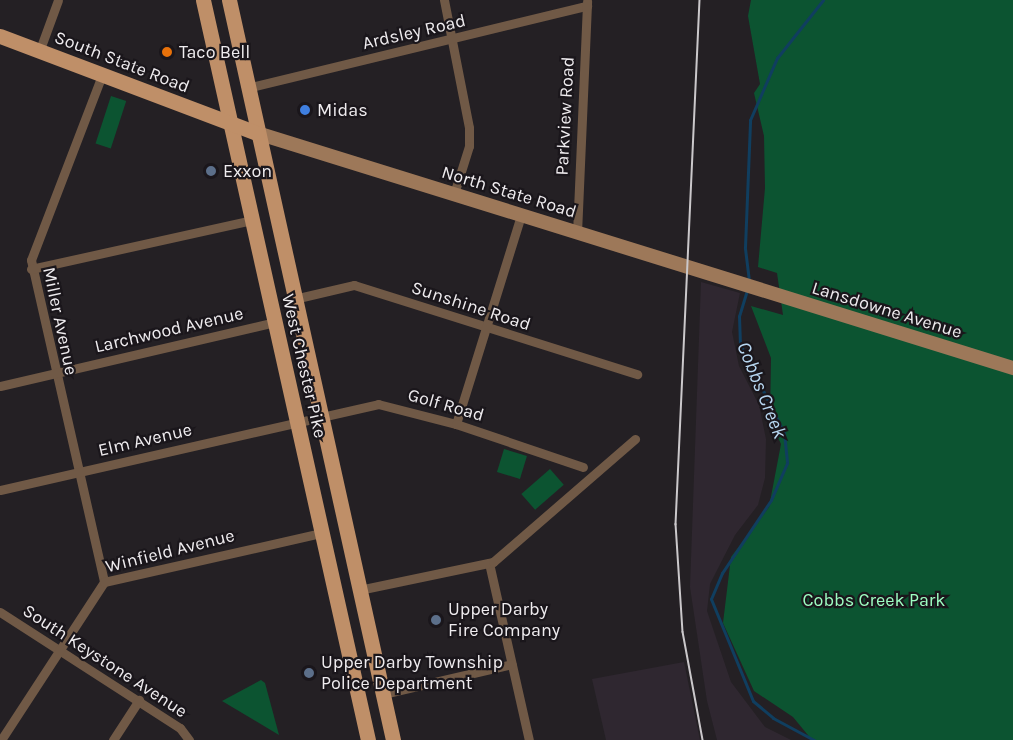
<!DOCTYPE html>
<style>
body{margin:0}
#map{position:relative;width:1013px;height:740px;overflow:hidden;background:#242024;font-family:Karla,sans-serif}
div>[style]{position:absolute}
.built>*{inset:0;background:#2f2730}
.green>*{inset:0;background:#0c5431;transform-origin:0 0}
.stream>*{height:3px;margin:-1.5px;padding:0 1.5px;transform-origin:1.5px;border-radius:1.5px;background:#103e5f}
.street>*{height:9px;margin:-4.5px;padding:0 4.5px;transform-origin:4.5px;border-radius:4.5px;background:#705946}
.secondary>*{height:14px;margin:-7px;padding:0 7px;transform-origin:7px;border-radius:7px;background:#9d7859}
.primary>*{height:15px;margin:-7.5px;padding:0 7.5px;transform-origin:7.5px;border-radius:7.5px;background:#bf8f68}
.tram>*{height:1.5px;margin:-0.75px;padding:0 0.75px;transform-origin:0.75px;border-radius:0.75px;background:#cbc8cb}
.dots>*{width:16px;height:16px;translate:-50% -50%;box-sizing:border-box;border:3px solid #1a161b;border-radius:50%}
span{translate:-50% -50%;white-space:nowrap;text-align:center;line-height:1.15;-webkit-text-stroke:4.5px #1a161b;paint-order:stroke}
.street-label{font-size:18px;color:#efecef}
.poi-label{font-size:18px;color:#efecef}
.left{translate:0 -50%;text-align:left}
.park-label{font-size:18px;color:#9dfdc1}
.water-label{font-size:20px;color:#b7d6f0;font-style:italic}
</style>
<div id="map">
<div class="built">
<i style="clip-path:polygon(701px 282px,740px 293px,732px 332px,739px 366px,759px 405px,766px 439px,765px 478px,758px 505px,735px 535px,710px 584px,707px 611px,731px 682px,765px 727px,791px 740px,717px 740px,707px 701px,690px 587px)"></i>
<i style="clip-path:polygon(684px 662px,700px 740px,606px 740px,592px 679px)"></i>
</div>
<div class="green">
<i style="clip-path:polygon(751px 0,1013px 0,1013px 740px,812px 740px,793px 717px,754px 691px,723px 623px,731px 557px,769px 507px,781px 444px,770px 421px,771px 358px,751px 306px,783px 315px,777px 273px,758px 267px,765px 188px,764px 136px,754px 93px,760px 84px,748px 16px)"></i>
<i style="left:111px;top:96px;width:16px;height:50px;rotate:18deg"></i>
<i style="left:504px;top:449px;width:24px;height:24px;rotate:17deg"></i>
<i style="left:550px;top:469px;width:21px;height:38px;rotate:49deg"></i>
<i style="clip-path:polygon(261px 680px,265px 683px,279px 735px,222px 701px)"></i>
</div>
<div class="stream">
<i style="left:749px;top:281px;width:34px;rotate:-97deg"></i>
<i style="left:745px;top:247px;width:127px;rotate:-87.7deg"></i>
<i style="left:750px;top:120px;width:68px;rotate:-66.5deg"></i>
<i style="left:777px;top:58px;width:74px;rotate:-51.6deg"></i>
<i style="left:747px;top:290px;width:27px;rotate:107deg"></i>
<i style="left:739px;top:316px;width:28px;rotate:88deg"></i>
<i style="left:740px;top:344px;width:99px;rotate:63.7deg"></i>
<i style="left:784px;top:433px;width:30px;rotate:84deg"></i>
<i style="left:787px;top:463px;width:40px;rotate:113.4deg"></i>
<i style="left:771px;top:500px;width:88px;rotate:123.9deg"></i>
<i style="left:722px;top:573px;width:28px;rotate:113deg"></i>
<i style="left:711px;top:599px;width:110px;rotate:67.6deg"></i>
<i style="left:753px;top:701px;width:26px;rotate:40deg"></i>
<i style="left:773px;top:718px;width:47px;rotate:28.2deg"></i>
</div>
<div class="street">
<i style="left:444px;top:0;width:130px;rotate:78.9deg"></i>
<i style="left:469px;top:128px;width:18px;rotate:90deg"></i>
<i style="left:469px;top:146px;width:50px;rotate:107.4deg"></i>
<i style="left:39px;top:52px;width:55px;rotate:-69.9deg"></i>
<i style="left:102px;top:75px;width:198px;rotate:111deg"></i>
<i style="left:31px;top:260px;width:330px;rotate:77.2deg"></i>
<i style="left:247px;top:88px;width:350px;rotate:-13.6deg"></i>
<i style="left:577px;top:233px;width:232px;rotate:-87.5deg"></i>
<i style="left:31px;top:269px;width:226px;rotate:-12.5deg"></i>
<i style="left:294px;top:299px;width:62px;rotate:-13.1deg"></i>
<i style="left:354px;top:285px;width:297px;rotate:17.5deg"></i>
<i style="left:0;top:386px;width:282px;rotate:-13.1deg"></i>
<i style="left:456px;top:424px;width:219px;rotate:-72.7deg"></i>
<i style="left:0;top:490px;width:388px;rotate:-12.8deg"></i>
<i style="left:378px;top:404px;width:81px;rotate:14.4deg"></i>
<i style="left:456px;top:424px;width:134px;rotate:18.7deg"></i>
<i style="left:489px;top:563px;width:181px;rotate:77.3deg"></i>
<i style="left:359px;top:590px;width:137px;rotate:-11.8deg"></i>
<i style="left:493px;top:562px;width:188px;rotate:-40.9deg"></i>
<i style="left:0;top:612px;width:214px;rotate:32.8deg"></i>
<i style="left:180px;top:728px;width:15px;rotate:53deg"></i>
<i style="left:383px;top:694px;width:132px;rotate:-13.1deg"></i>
<i style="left:1px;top:740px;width:189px;rotate:-56.9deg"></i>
<i style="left:104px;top:582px;width:223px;rotate:-12.7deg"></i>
<i style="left:113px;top:740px;width:48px;rotate:-57deg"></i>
</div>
<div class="secondary">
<i style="left:257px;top:133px;width:792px;rotate:17.27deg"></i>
</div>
<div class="primary">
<i style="left:203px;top:0;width:758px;rotate:77.43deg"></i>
<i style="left:229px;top:0;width:758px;rotate:77.5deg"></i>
<i style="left:0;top:36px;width:275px;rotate:20.7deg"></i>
</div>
<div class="tram">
<i style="left:700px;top:0;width:525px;rotate:92.62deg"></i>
<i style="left:676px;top:524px;width:108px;rotate:86.3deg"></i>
<i style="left:683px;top:632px;width:110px;rotate:79.5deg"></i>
</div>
<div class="dots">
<i style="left:167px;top:52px;background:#e8710a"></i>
<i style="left:305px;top:110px;background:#3f7fe0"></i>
<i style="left:211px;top:171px;background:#5c6f8a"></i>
<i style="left:436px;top:620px;background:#5c6f8a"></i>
<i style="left:309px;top:673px;background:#5c6f8a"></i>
</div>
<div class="street-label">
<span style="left:414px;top:32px;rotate:-13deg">Ardsley Road</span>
<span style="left:122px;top:62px;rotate:21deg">South State Road</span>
<span style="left:565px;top:116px;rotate:-87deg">Parkview Road</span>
<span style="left:509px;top:192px;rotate:17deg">North State Road</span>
<span style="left:471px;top:306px;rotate:18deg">Sunshine Road</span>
<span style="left:887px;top:310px;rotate:17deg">Lansdowne Avenue</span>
<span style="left:60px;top:321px;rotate:78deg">Miller Avenue</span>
<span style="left:169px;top:330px;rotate:-13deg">Larchwood Avenue</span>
<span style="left:304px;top:366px;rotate:77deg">West Chester Pike</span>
<span style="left:446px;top:405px;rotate:16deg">Golf Road</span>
<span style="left:145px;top:440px;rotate:-13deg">Elm Avenue</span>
<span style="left:170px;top:551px;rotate:-14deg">Winfield Avenue</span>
<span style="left:105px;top:661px;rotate:33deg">South Keystone Avenue</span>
</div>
<div class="poi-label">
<span class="left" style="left:179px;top:52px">Taco Bell</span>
<span class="left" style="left:317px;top:110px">Midas</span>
<span class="left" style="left:223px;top:171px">Exxon</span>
<span class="left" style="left:448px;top:620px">Upper Darby<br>Fire Company</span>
<span class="left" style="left:321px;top:673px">Upper Darby Township<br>Police Department</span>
</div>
<div class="park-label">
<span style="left:874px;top:600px">Cobbs Creek Park</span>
</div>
<div class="water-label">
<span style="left:762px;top:390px;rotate:68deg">Cobbs Creek</span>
</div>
</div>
